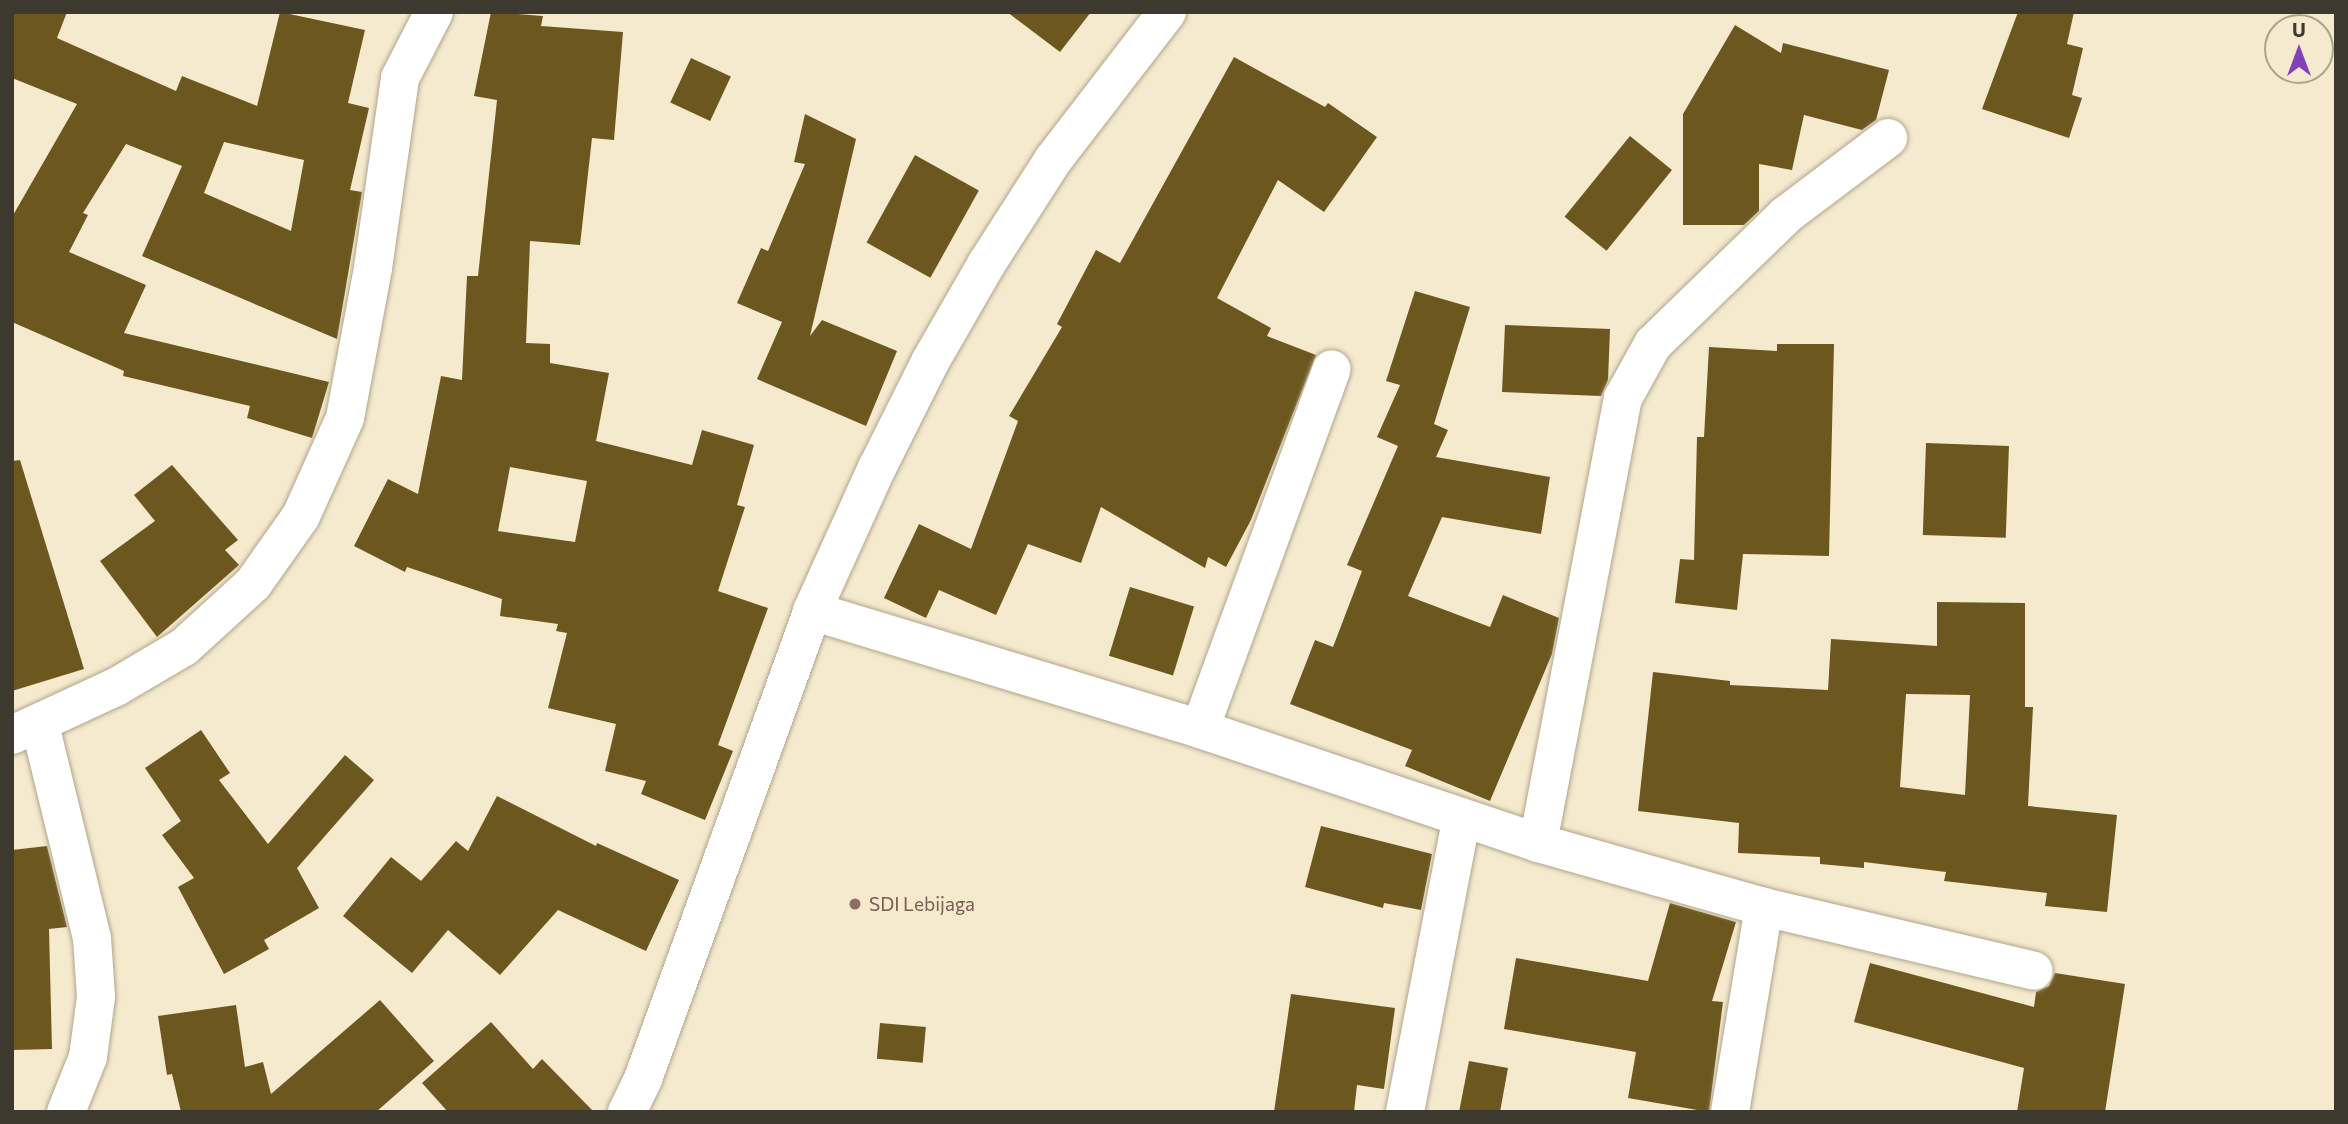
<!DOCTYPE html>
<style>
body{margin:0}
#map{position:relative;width:2348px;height:1124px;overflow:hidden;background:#f5eace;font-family:Commissioner,sans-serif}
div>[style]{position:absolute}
.building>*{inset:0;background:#6c571e;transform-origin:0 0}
.roads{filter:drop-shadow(0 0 2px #b0a58b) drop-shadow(0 0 2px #b0a58b)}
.minor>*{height:38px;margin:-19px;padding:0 19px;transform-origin:19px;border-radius:19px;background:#fff}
.secondary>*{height:38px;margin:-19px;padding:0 19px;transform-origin:19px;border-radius:19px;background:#fff}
.dots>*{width:19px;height:19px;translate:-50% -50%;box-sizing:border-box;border:4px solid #f5eace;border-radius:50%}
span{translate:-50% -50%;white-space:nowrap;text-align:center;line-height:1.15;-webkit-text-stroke:7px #f5eace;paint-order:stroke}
.education-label{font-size:19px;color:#785e54}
.left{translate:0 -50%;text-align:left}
.frame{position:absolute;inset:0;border:14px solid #3d392e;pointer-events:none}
.north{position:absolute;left:2264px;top:14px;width:70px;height:70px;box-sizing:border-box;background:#f5eace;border:2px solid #aba38e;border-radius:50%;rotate:0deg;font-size:19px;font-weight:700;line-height:28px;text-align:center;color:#3d392e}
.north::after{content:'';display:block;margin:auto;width:24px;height:32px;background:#8241b5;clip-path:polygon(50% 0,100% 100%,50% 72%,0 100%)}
</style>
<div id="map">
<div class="building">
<i style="clip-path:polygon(evenodd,12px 12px,67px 12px,57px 38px,176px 91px,182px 76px,257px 106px,280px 12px,365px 30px,348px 103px,369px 108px,350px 190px,362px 192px,337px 339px,142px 256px,182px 166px,126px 144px,83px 213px,88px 215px,69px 252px,146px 285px,124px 333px,329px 382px,312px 438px,247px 418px,250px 406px,123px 376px,124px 371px,12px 322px,12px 217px,77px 104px,12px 78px,12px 12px,224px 142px,304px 160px,291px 231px,204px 193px,224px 142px)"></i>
<i style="clip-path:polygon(evenodd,491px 12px,543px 16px,541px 26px,623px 32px,614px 140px,592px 138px,580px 245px,530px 241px,526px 343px,550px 344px,550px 363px,609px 373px,596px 441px,692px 465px,702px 430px,754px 445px,737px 505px,745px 507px,718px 591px,768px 608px,718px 745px,733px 751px,705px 820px,641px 794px,646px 781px,605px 771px,616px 724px,548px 708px,567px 633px,556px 631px,558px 624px,500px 616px,502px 599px,407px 567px,405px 572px,354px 546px,388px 479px,418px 494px,441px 376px,462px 380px,467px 276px,478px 276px,497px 100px,474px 96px,491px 12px,510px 467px,587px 481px,575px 542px,498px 531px,510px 467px)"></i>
<i style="clip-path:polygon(1007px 12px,1091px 12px,1060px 52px)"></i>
<i style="clip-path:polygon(2018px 12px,2074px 12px,2067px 44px,2083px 48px,2072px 95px,2082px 98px,2069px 138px,1982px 109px)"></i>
<i style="clip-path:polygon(1735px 25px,1781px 53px,1783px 43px,1889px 70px,1876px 120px,1862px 130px,1804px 115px,1792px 170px,1759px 164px,1759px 211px,1744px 225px,1683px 225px,1683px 114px)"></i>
<i style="clip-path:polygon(1234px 57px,1325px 107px,1328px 103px,1377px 137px,1324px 212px,1278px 180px,1217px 298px,1271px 328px,1267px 336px,1316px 355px,1251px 520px,1226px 567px,1208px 557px,1205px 568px,1101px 507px,1081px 563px,1028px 544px,996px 615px,939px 590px,926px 618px,884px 598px,919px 524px,971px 549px,1018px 421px,1009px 416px,1062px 327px,1057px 324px,1096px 250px,1120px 263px)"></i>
<i style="left:691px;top:58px;width:44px;height:49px;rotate:25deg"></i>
<i style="clip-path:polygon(805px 114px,856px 139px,810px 336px,822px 320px,897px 351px,866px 426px,757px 379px,782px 322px,737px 303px,761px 248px,768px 251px,805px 164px,794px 162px)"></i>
<i style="left:1630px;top:136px;width:54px;height:104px;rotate:39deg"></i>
<i style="left:915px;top:155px;width:73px;height:100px;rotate:29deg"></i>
<i style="clip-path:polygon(1415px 291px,1470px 307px,1434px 424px,1448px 430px,1436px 457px,1550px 477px,1541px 534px,1442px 517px,1408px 596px,1490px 627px,1503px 595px,1559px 618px,1552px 654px,1490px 801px,1405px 766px,1412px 750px,1290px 704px,1315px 640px,1333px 647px,1362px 571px,1347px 565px,1398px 446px,1377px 437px,1400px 385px,1386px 381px)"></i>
<i style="clip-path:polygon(1505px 325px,1610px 329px,1608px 380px,1601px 396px,1502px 392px)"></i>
<i style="clip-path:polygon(1777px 344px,1834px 344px,1829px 556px,1743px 554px,1737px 610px,1675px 603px,1680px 559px,1694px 560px,1697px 437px,1704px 437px,1709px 347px,1777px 351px)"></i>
<i style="left:1926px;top:443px;width:83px;height:92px;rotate:2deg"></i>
<i style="clip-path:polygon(20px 460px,84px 669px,12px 691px,12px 461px)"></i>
<i style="clip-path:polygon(172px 465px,238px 540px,225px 550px,239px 565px,157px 637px,100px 561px,155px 521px,134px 495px)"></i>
<i style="left:1130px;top:587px;width:67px;height:72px;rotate:17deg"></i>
<i style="clip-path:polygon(evenodd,1937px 602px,2025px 603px,2025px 707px,2033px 707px,2028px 806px,2117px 815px,2107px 912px,2045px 906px,2047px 893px,1944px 881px,1946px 872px,1864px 862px,1864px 868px,1820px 864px,1820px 857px,1738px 853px,1739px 823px,1638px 811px,1653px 672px,1730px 681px,1730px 685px,1828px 690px,1831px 639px,1937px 646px,1937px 602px,1906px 694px,1970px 695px,1965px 795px,1900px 787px,1906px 694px)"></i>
<i style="clip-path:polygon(201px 730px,230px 773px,219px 780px,268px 844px,345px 755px,374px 780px,297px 868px,319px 908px,264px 940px,269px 949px,224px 974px,178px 887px,194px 878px,162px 835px,181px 821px,145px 768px)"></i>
<i style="clip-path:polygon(497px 796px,596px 846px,597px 843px,679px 880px,646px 951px,558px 910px,500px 975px,448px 930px,412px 973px,343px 916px,391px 857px,421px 881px,456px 841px,468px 851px)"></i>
<i style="clip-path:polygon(1321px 826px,1432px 854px,1421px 910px,1384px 903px,1383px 908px,1305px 887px)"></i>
<i style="clip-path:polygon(47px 846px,67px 927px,49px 929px,52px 1049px,12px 1050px,12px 850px)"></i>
<i style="clip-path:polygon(1670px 903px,1736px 922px,1712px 1001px,1723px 1002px,1709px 1112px,1628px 1098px,1636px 1052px,1504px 1029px,1516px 958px,1648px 981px)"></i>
<i style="clip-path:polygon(1870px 963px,2034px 1007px,2036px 992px,2049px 986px,2055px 973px,2125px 984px,2105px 1112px,2017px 1112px,2024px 1068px,1854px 1022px)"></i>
<i style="clip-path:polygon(1291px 994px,1395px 1008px,1384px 1089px,1357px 1085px,1354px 1112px,1274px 1112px)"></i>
<i style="clip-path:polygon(380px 1000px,434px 1061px,376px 1112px,181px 1112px,172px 1074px,167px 1075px,158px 1016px,236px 1005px,245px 1067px,263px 1062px,271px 1094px)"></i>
<i style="clip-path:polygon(491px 1022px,533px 1069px,542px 1059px,594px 1112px,448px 1112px,422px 1083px)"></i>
<i style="left:880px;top:1023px;width:46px;height:36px;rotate:5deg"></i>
<i style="clip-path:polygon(1469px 1061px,1508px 1068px,1500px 1112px,1459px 1112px)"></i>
</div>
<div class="roads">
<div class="minor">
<i style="left:812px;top:611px;width:406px;rotate:16.9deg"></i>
<i style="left:1200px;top:729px;width:357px;rotate:18.6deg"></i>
<i style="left:1538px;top:843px;width:235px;rotate:15.8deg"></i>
<i style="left:1764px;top:907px;width:277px;rotate:13.3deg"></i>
<i style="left:40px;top:725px;width:219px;rotate:76.3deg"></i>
<i style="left:92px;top:938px;width:59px;rotate:86.1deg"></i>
<i style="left:96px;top:997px;width:61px;rotate:97.6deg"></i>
<i style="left:88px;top:1057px;width:59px;rotate:111.8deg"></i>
<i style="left:1200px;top:729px;width:383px;rotate:-69.9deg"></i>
<i style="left:12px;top:735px;width:115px;rotate:-24.8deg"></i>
<i style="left:116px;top:687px;width:79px;rotate:-30.5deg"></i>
<i style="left:184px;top:647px;width:93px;rotate:-42.4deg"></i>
<i style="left:253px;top:584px;width:83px;rotate:-54.8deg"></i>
<i style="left:301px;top:516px;width:107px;rotate:-65.8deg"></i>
<i style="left:345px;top:418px;width:153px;rotate:-79.4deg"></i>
<i style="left:373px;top:268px;width:192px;rotate:-81.9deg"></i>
<i style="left:400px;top:78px;width:74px;rotate:-62.7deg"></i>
<i style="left:1538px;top:843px;width:453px;rotate:-79.2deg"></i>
<i style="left:1623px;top:398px;width:62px;rotate:-60.9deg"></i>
<i style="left:1653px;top:344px;width:185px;rotate:-44.1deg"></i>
<i style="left:1786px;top:215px;width:128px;rotate:-37deg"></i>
<i style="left:1405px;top:1112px;width:297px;rotate:-79.1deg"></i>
<i style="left:1730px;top:1112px;width:208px;rotate:-80.6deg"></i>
</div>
<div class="secondary">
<i style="left:627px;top:1112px;width:37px;rotate:-64deg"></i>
<i style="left:643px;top:1079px;width:498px;rotate:-70.1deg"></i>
<i style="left:812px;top:611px;width:157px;rotate:-65.6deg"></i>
<i style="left:877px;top:468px;width:119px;rotate:-63.4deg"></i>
<i style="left:930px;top:362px;width:114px;rotate:-60.1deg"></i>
<i style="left:987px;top:263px;width:122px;rotate:-57.3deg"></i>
<i style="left:1053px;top:160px;width:187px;rotate:-52.4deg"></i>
</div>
</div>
<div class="dots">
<i style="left:855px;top:904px;background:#8d6e63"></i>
</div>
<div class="education-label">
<span class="left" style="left:869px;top:904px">SDI Lebijaga</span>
</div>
<div class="frame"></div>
<div class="north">U</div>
</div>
